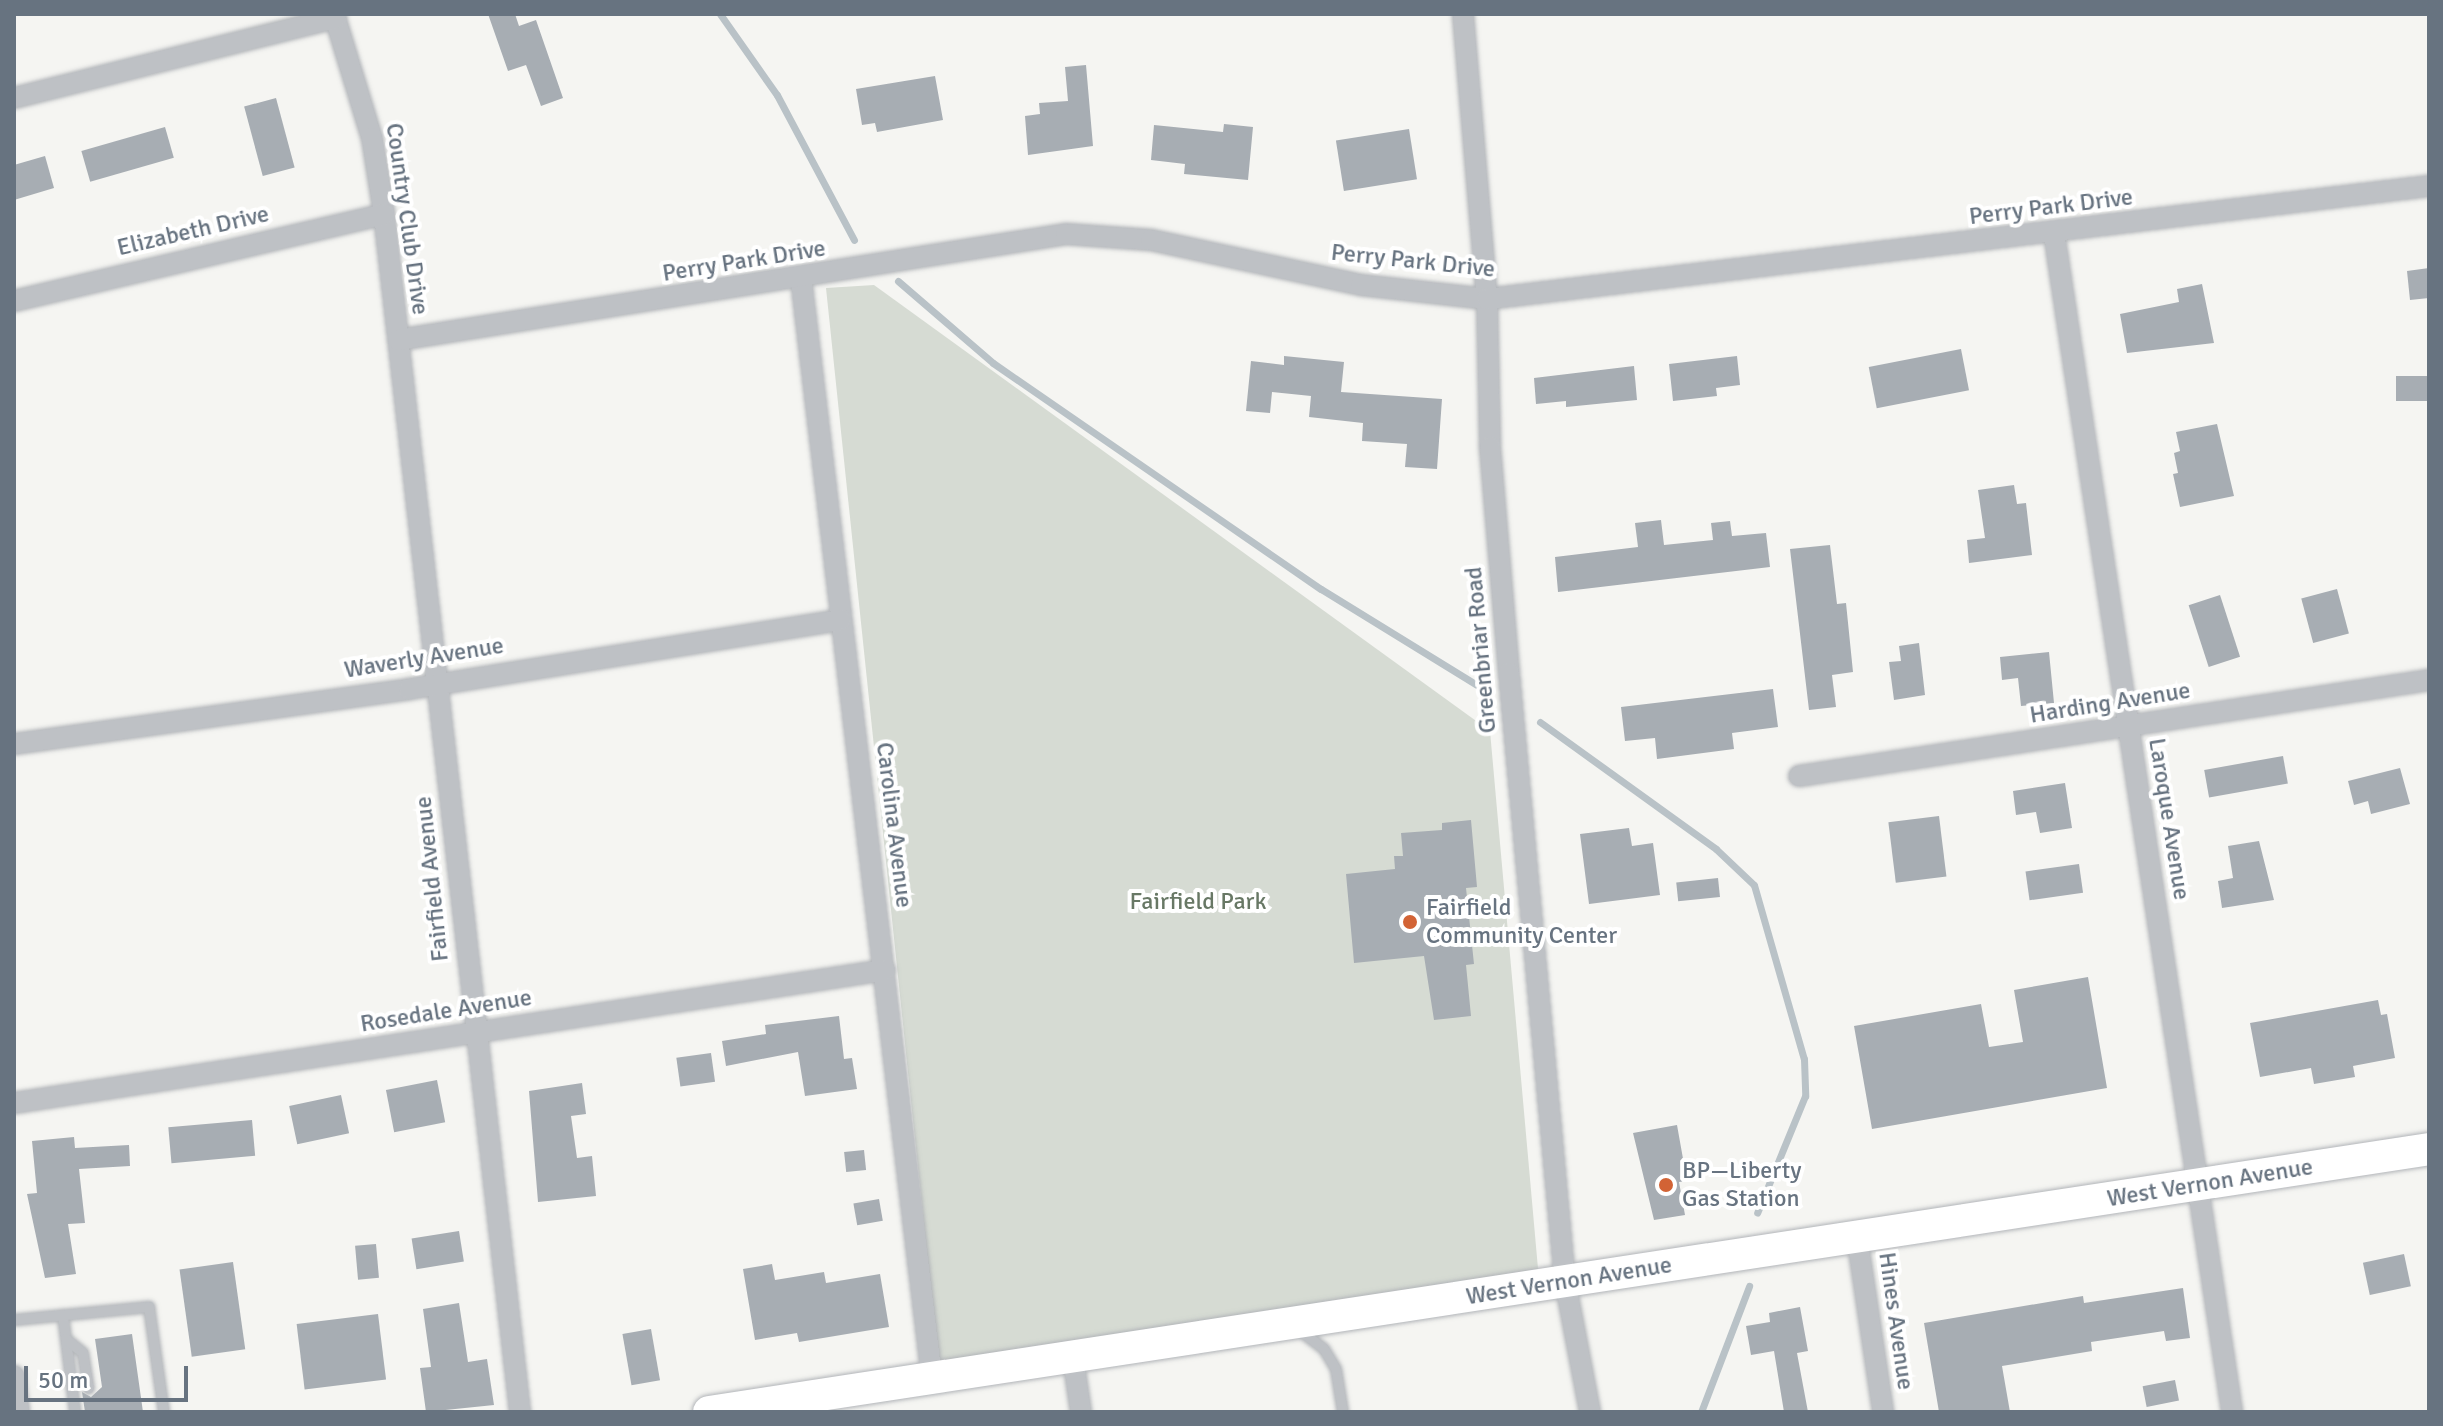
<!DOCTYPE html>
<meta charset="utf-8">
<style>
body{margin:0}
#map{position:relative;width:2443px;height:1426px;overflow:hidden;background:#f5f5f2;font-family:Signika,sans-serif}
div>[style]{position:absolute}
.green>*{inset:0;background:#d6dbd3}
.stream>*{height:7px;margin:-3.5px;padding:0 3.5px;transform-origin:3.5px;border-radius:3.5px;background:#b9c2c7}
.building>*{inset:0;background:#a7adb3;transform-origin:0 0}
.roads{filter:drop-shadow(0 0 2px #b2b5b9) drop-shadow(0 0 2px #b2b5b9)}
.lane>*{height:10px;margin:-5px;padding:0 5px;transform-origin:5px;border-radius:5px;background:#bec1c5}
.street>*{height:20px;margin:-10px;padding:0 10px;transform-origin:10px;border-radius:10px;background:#bec1c5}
.primary>*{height:32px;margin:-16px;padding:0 16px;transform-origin:16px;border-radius:16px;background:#fff}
.dots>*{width:22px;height:22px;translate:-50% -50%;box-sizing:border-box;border:4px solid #fff;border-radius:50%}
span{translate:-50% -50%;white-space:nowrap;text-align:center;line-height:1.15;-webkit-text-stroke:8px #fff;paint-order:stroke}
.street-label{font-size:24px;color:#677380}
.park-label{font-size:24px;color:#687865}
.poi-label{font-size:24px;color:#677380}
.left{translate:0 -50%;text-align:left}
.frame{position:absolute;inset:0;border:16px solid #677380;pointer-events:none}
.scale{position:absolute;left:24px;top:1366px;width:164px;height:36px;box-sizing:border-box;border:4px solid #677380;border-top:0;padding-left:10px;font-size:24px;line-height:28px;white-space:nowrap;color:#677380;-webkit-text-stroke:6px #fff;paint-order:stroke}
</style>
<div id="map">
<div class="green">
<i style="clip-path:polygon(874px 285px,1490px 731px,1540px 1291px,940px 1378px,826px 288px)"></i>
</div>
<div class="stream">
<i style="left:720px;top:14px;width:99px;rotate:54.9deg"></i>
<i style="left:777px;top:95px;width:164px;rotate:62deg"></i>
<i style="left:898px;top:281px;width:125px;rotate:40.8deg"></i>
<i style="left:993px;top:363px;width:398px;rotate:34.6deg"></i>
<i style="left:1321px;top:589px;width:195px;rotate:31.6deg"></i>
<i style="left:1540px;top:722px;width:217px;rotate:35.8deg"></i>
<i style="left:1716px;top:849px;width:52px;rotate:43.5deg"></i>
<i style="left:1754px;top:885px;width:181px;rotate:74deg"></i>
<i style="left:1804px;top:1059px;width:37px;rotate:88deg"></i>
<i style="left:1805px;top:1096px;width:126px;rotate:112.3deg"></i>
<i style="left:1701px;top:1412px;width:135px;rotate:-69.1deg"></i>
</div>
<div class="building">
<i style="clip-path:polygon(488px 14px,515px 14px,519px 26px,536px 20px,563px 98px,541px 106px,526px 65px,508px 71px)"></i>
<i style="clip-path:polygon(1086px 65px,1093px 146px,1028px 155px,1025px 116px,1040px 114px,1039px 103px,1068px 101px,1065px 67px)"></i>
<i style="clip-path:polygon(935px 76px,943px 120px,877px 132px,875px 123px,862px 125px,856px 89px)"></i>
<i style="left:276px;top:98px;width:72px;height:33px;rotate:75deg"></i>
<i style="clip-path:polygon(1224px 124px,1253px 127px,1248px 180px,1184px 174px,1185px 164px,1151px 160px,1154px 125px,1223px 132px)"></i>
<i style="left:165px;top:127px;width:32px;height:87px;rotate:74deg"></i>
<i style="left:1409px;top:129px;width:51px;height:74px;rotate:81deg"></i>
<i style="clip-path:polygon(45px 156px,54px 188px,14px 200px,14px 165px)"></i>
<i style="clip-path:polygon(2429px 268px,2429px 298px,2410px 300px,2407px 271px)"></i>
<i style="clip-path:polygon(2202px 284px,2214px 343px,2127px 353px,2120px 314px,2179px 302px,2177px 289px)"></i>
<i style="left:1961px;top:349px;width:42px;height:94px;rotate:79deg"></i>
<i style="clip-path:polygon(1284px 356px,1344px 362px,1341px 392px,1442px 399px,1437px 469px,1405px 467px,1407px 444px,1362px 441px,1363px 423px,1309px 417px,1311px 396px,1272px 392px,1270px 413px,1246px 411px,1251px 361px,1284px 365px)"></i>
<i style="clip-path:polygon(1737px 356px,1740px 385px,1716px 388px,1717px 396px,1673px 401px,1669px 364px)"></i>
<i style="clip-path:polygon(1634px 366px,1637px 400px,1566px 407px,1566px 401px,1536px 404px,1534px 378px)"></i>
<i style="left:2429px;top:376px;width:25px;height:33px;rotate:90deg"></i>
<i style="clip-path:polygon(2217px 424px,2234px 496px,2180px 507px,2173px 474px,2178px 473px,2174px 453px,2180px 451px,2176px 432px)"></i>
<i style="clip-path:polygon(2014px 485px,2017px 504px,2026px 503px,2032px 555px,1969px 563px,1967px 540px,1985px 538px,1978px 490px)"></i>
<i style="clip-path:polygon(1661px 520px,1664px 545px,1713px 540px,1711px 523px,1730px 521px,1732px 536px,1766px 533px,1770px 567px,1558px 592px,1555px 557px,1638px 547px,1635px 523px)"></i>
<i style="clip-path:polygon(1830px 545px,1837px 604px,1846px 603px,1853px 672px,1832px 675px,1836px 707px,1809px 710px,1790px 549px)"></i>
<i style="left:2337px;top:589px;width:46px;height:37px;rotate:75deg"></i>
<i style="left:2220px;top:595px;width:65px;height:33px;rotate:72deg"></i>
<i style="clip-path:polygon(1919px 643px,1925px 695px,1894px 700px,1889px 662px,1901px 661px,1899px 646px)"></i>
<i style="clip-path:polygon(2049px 652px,2054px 703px,2021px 706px,2018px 678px,2002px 680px,2000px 657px)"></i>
<i style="clip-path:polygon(1773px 689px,1778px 727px,1732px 733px,1734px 749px,1657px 759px,1655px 738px,1625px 741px,1621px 707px)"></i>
<i style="left:2283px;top:756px;width:28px;height:80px;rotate:80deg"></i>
<i style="clip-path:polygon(2400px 768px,2410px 804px,2371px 814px,2368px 801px,2354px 805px,2348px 781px)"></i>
<i style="clip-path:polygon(2065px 783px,2072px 828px,2040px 833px,2036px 812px,2016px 815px,2013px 791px)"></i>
<i style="left:1939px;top:816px;width:61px;height:51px;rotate:83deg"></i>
<i style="clip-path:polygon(1471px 820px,1477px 887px,1466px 888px,1474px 964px,1466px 965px,1471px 1016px,1434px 1020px,1424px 956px,1354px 963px,1346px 874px,1395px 869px,1394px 856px,1403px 856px,1401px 833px,1442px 830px,1442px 823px)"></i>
<i style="clip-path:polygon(1629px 828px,1632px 846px,1653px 843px,1660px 895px,1589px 904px,1580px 834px)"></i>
<i style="clip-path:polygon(2259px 841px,2274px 900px,2222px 908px,2218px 881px,2233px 878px,2228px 846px)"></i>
<i style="left:2079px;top:864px;width:29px;height:54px;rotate:82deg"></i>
<i style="left:1718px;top:878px;width:19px;height:42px;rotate:84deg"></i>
<i style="clip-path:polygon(2088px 977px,2107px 1088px,1872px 1129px,1854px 1026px,1981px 1004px,1989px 1047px,2023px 1042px,2014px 990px)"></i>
<i style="clip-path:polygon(2378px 1000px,2381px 1015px,2387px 1014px,2395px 1058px,2353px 1066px,2355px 1077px,2314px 1084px,2311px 1068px,2260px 1077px,2250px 1023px)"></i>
<i style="clip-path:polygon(839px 1016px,844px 1059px,852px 1058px,857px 1089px,805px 1096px,798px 1052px,726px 1066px,722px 1041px,766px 1034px,765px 1025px)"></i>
<i style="left:711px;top:1053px;width:29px;height:35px;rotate:82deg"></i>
<i style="left:437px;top:1080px;width:43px;height:52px;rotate:79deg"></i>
<i style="clip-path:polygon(582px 1083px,586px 1114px,571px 1116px,577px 1158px,592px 1156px,596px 1196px,538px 1202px,529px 1091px)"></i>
<i style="left:341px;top:1095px;width:39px;height:53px;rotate:78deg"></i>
<i style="left:252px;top:1120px;width:36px;height:84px;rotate:85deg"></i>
<i style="clip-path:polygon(1677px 1125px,1687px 1181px,1679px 1182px,1685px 1215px,1654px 1220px,1633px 1133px)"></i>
<i style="clip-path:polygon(74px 1137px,75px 1148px,129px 1145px,130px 1166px,79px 1169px,85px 1223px,68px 1224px,76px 1274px,45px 1278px,27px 1194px,37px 1193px,32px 1141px)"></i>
<i style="left:864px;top:1150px;width:20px;height:20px;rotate:84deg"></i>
<i style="left:879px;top:1199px;width:22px;height:26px;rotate:80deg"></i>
<i style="left:459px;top:1231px;width:31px;height:48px;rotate:81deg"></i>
<i style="left:376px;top:1244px;width:34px;height:21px;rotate:85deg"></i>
<i style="left:2404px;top:1254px;width:33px;height:42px;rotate:78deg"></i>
<i style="left:233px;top:1262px;width:88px;height:54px;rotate:82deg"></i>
<i style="clip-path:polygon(772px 1264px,775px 1280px,824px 1272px,826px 1283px,880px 1274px,889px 1327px,799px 1342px,797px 1333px,755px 1340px,743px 1269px)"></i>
<i style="clip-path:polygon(2183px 1288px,2190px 1338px,2166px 1341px,2164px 1331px,2091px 1342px,2092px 1351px,2002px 1366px,2010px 1412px,1939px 1412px,1924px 1323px,2083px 1296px,2084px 1303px)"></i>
<i style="clip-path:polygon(459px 1303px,468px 1362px,487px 1359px,494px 1405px,426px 1412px,420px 1368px,431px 1367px,423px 1309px)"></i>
<i style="clip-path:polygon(1800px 1307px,1808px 1351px,1797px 1353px,1808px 1412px,1784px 1412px,1774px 1351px,1751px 1355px,1746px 1326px,1770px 1322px,1769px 1313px)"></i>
<i style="left:378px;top:1314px;width:66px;height:82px;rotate:83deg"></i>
<i style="left:651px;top:1329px;width:52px;height:29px;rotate:80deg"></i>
<i style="clip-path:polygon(132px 1334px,143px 1412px,85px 1412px,82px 1392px,91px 1397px,102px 1387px,95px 1339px)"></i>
<i style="left:2175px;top:1380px;width:21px;height:33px;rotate:79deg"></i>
</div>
<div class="roads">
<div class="lane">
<i style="left:63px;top:1315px;width:98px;rotate:82.9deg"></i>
<i style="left:14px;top:1320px;width:136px;rotate:-5.5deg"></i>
<i style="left:149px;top:1307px;width:106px;rotate:81.9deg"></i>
<i style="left:1299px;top:1330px;width:31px;rotate:37deg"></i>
<i style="left:1324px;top:1349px;width:23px;rotate:59deg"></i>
<i style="left:1336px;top:1369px;width:44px;rotate:80.8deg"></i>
<i style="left:66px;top:1339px;width:22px;rotate:39deg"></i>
<i style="left:83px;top:1353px;width:36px;rotate:81deg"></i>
</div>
<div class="street">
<i style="left:334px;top:14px;width:130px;rotate:73deg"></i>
<i style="left:372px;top:138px;width:77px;rotate:81deg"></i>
<i style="left:384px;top:214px;width:1206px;rotate:83.52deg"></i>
<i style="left:1463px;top:14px;width:286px;rotate:85.2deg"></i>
<i style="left:1487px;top:299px;width:148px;rotate:88.8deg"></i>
<i style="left:1490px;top:447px;width:227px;rotate:85.2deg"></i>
<i style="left:1509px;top:673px;width:611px;rotate:84.74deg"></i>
<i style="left:1565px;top:1281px;width:133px;rotate:79.2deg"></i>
<i style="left:14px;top:98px;width:332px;rotate:-14deg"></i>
<i style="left:2054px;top:233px;width:1192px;rotate:81.41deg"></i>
<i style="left:801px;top:278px;width:1109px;rotate:83.21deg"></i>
<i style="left:14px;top:301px;width:380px;rotate:-13.2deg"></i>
<i style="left:398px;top:340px;width:676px;rotate:-9.02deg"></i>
<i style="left:1066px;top:234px;width:85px;rotate:4deg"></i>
<i style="left:1151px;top:240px;width:215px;rotate:12.1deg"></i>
<i style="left:1361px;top:285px;width:127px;rotate:6.3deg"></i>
<i style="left:1487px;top:299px;width:949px;rotate:-6.84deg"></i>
<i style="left:14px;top:744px;width:399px;rotate:-7.9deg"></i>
<i style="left:409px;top:689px;width:437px;rotate:-9.1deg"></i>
<i style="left:1799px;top:776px;width:637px;rotate:-8.66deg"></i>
<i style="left:14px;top:1103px;width:881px;rotate:-8.68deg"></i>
<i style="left:1857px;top:1237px;width:177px;rotate:81.5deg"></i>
<i style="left:1073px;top:1358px;width:55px;rotate:81.6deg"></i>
<i style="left:14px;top:1376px;width:36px;rotate:82deg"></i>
</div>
<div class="primary">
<i style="left:709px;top:1412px;width:1740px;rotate:-8.69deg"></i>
</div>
</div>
<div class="dots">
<i style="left:1410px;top:922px;background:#d26335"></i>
<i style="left:1666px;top:1185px;background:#d26335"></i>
</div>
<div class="street-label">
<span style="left:2051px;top:207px;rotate:-7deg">Perry Park Drive</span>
<span style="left:407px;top:219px;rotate:82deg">Country Club Drive</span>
<span style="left:193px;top:231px;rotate:-13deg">Elizabeth Drive</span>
<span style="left:744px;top:261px;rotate:-9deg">Perry Park Drive</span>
<span style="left:1413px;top:261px;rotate:6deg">Perry Park Drive</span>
<span style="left:1481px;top:650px;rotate:-95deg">Greenbriar Road</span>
<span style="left:424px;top:658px;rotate:-9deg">Waverly Avenue</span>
<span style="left:2110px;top:703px;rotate:-9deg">Harding Avenue</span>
<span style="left:2169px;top:819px;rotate:81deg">Laroque Avenue</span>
<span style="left:894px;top:825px;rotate:83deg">Carolina Avenue</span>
<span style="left:432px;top:879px;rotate:-96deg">Fairfield Avenue</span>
<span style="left:446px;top:1011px;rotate:-9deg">Rosedale Avenue</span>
<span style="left:2210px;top:1183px;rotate:-9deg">West Vernon Avenue</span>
<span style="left:1569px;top:1281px;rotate:-9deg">West Vernon Avenue</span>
<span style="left:1896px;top:1321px;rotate:82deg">Hines Avenue</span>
</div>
<div class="park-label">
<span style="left:1198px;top:902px">Fairfield Park</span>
</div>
<div class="poi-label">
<span class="left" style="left:1426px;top:922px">Fairfield<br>Community Center</span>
<span class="left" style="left:1682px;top:1185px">BP—Liberty<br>Gas Station</span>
</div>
<div class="frame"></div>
<div class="scale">50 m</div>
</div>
